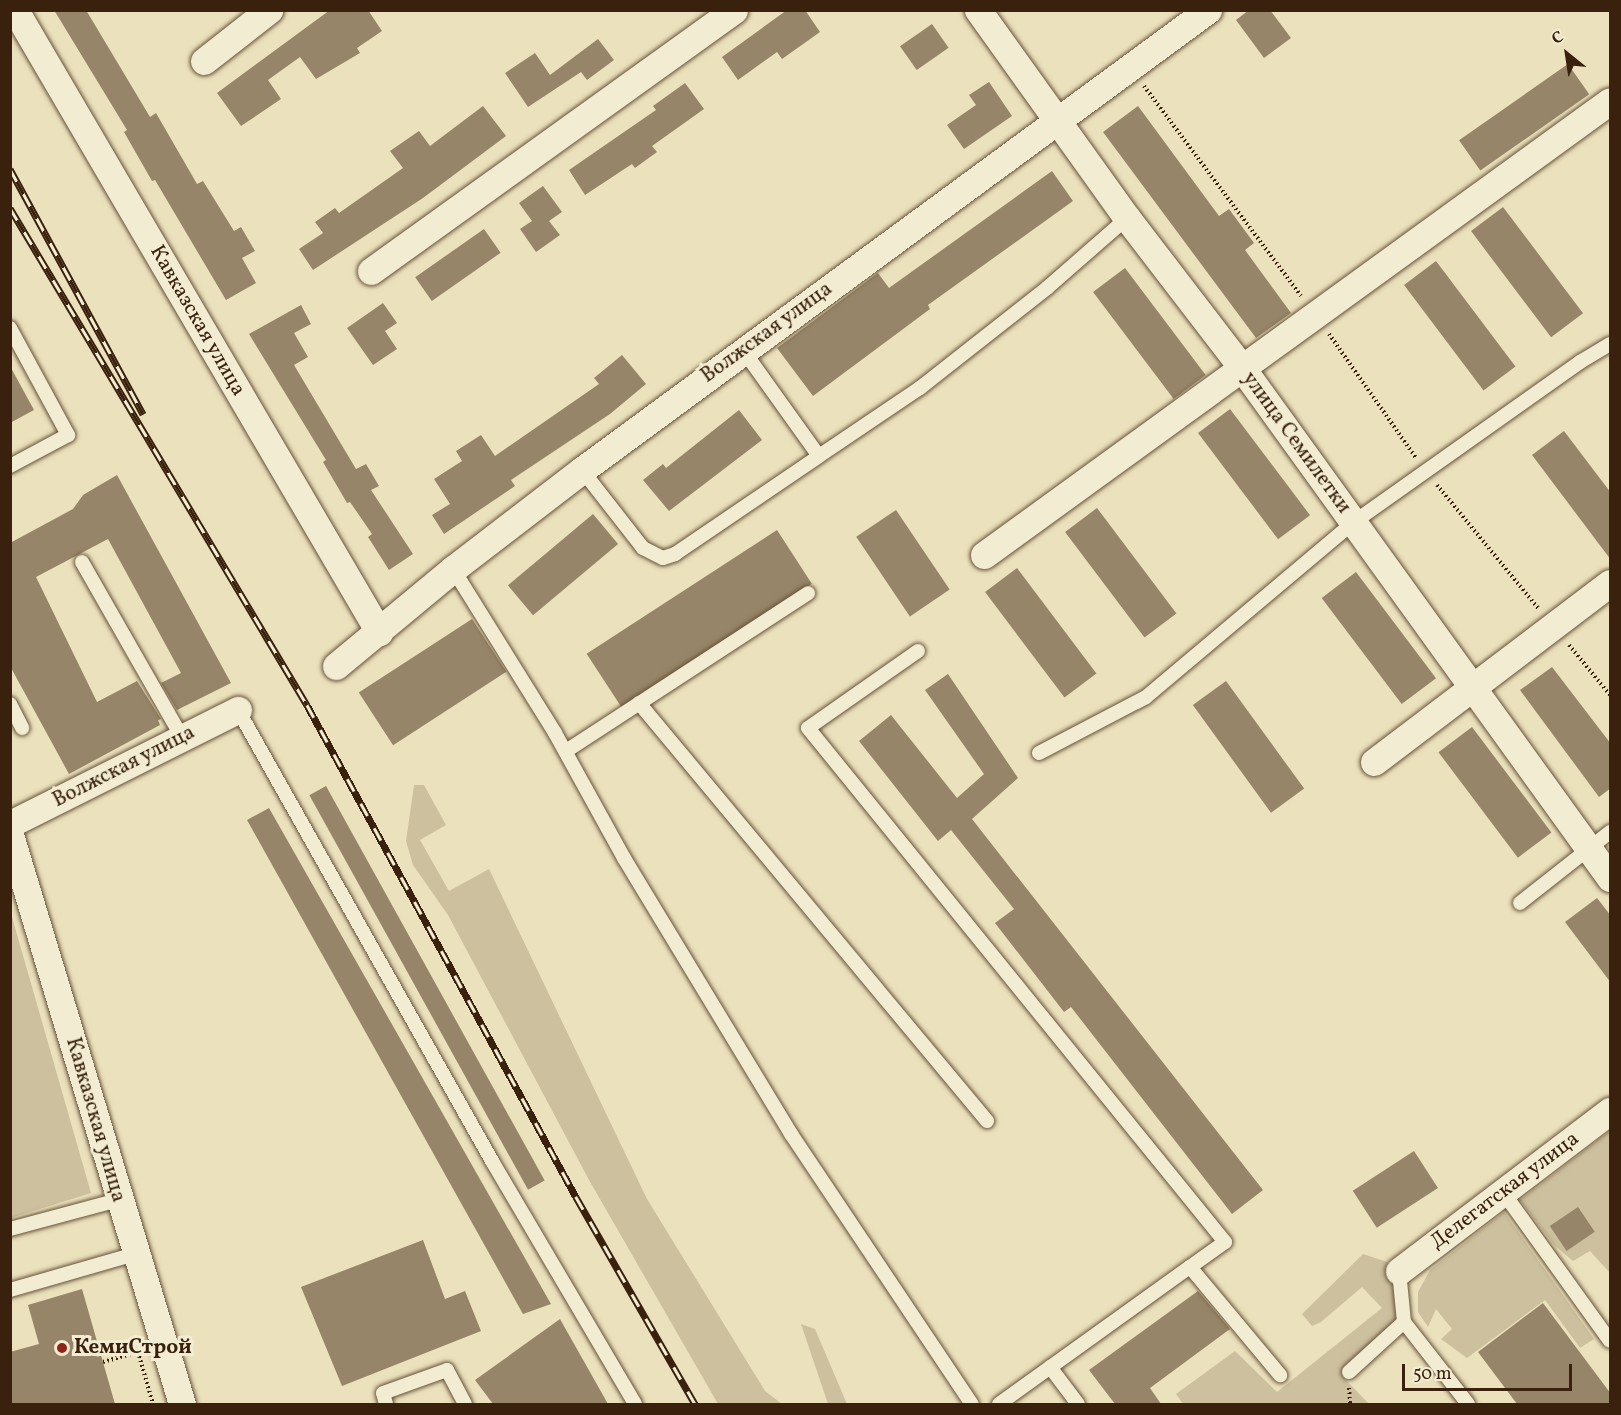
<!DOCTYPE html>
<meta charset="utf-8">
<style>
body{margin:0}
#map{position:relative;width:1621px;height:1415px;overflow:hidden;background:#ebe1bc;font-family:Vollkorn,serif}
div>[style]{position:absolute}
.green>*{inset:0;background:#cdc09e}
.building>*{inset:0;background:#968568;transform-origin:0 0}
.path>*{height:4px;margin-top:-2px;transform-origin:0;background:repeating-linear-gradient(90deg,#39210d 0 1.5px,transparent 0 4.5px)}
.roads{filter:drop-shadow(0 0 2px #665139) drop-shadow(0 0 2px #665139)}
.service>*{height:14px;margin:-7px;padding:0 7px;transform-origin:7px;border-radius:7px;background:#f2ecd3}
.minor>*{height:27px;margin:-13.5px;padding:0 13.5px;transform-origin:13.5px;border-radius:13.5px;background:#f2ecd3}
.rail>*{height:7px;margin-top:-3.5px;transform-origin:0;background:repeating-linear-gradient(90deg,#f2ecd3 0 14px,#39210d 0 28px);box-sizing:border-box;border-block:2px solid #39210d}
.dots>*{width:16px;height:16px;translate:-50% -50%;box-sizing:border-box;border:3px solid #f2ecd3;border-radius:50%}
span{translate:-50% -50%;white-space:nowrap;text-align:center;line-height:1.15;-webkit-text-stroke:6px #f2ecd3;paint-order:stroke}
.street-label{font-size:21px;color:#39210d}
.poi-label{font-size:21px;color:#39210d;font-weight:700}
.left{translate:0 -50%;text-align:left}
.frame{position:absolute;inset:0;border:12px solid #39210d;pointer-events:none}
.north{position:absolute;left:1537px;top:24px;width:60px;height:60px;-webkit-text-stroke:4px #f2ecd3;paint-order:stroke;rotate:330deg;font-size:16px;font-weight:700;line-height:24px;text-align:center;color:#39210d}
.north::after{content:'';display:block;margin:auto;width:21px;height:27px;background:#39210d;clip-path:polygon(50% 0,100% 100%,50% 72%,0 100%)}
.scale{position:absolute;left:1402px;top:1364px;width:170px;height:27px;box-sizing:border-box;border:3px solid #39210d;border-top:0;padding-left:8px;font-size:18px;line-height:21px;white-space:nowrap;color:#39210d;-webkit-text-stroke:4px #f2ecd3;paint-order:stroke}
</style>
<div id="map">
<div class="green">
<i style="clip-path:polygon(414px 785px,424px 785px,446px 825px,420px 840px,449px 891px,489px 869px,647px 1199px,765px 1391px,782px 1404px,718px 1404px,589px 1180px,448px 915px,413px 865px,406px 841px)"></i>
<i style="clip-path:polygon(10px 910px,91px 1193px,11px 1218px,10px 1218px)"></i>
<i style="clip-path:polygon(1610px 1131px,1610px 1273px,1590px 1251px,1573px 1261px,1554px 1245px,1520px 1200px)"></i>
<i style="clip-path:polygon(1504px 1212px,1594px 1339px,1580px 1348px,1545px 1300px,1467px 1358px,1441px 1339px,1452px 1329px,1436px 1309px,1428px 1327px,1418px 1312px,1418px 1292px,1430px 1270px)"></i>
<i style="clip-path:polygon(1363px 1254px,1387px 1262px,1396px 1284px,1397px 1321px,1342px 1376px,1369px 1404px,1183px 1404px,1176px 1394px,1235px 1351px,1277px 1392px,1382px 1308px,1362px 1287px,1321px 1322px,1312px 1326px,1302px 1314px)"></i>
<i style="clip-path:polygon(801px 1324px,815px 1329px,847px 1404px,828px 1404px)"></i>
</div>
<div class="building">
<i style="clip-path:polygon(54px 10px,86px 10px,150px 117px,156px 113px,197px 184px,203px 181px,234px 231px,241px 227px,255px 251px,242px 258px,256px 283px,226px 300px,155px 180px,152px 181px,124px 132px,127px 130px)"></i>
<i style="clip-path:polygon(330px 10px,368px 10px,382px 31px,357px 48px,360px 53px,316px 79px,300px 57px,268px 80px,281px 99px,241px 126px,217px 93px)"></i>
<i style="clip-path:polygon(787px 10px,805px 10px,820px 32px,782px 59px,777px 52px,738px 80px,722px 57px)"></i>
<i style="clip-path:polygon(1249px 10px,1270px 10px,1291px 38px,1264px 58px,1236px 20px)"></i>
<i style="left:932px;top:24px;width:29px;height:39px;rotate:55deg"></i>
<i style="clip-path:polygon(598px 39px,614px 60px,587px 80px,581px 72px,528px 107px,505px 73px,535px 53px,550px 75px)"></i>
<i style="left:1568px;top:64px;width:37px;height:133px;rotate:55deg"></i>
<i style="clip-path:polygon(989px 82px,1012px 116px,964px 149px,947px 125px,976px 105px,969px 95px)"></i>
<i style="clip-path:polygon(685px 83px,704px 109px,652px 146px,657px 152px,635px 168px,632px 164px,585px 195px,569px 170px,656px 110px,653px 106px)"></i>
<i style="clip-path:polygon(483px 106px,506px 136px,423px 198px,313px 270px,299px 249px,323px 233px,315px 222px,335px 208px,339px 213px,403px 168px,390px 151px,419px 131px,430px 146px)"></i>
<i style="clip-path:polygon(1138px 106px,1219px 216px,1229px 209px,1254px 243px,1245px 250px,1291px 313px,1256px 338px,1103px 132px)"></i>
<i style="clip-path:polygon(1052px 171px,1073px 201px,928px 305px,930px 309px,813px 396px,777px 348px,878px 273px,889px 288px)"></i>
<i style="clip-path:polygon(543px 186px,562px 212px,549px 221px,560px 235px,536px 252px,520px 229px,532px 221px,519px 203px)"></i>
<i style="left:1503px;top:207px;width:133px;height:40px;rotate:53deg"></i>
<i style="left:484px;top:229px;width:29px;height:84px;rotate:55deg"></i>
<i style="left:1436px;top:261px;width:132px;height:40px;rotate:53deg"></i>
<i style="left:1125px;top:268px;width:134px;height:40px;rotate:53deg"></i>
<i style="clip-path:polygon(383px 303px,397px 323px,385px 331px,397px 349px,373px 365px,347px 328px)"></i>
<i style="clip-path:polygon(301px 305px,311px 324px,294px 333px,308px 357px,294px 365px,356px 469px,366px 464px,379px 486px,371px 490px,413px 554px,389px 570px,368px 537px,372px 534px,350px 502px,347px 503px,323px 462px,326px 460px,249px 334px)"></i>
<i style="clip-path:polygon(622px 355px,646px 384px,610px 414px,511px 480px,515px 486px,444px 534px,432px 515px,450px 504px,434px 479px,462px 461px,456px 451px,481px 435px,495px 456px,599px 384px,594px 378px)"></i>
<i style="clip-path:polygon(10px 366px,34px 410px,10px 423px)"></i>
<i style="left:1230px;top:409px;width:133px;height:40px;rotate:53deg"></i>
<i style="clip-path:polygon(739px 410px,762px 440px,669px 511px,643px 480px,663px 464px,666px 468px)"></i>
<i style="clip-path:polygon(1564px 431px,1611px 493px,1611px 560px,1532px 455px)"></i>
<i style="clip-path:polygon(117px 475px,231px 683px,177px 710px,161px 683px,181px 673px,108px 539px,36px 577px,97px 702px,137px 681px,161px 719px,158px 720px,160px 725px,69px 774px,10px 666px,10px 543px,73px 509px,83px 495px)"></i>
<i style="left:1097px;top:508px;width:132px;height:40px;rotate:53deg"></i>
<i style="left:896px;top:510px;width:96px;height:48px;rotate:56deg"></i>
<i style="left:593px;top:514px;width:39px;height:111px;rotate:50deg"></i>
<i style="left:777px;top:530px;width:64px;height:227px;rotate:57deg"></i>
<i style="left:1017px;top:568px;width:132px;height:40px;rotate:53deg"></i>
<i style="left:1356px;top:572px;width:133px;height:43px;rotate:53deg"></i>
<i style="left:472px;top:619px;width:63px;height:135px;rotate:57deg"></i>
<i style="clip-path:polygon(1552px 667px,1611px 744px,1611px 788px,1599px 797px,1520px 690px)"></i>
<i style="clip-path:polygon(948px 674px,1018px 778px,972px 819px,1263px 1190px,1232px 1214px,1071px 1007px,1064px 1012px,995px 923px,1014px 909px,951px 830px,938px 841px,859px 741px,891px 715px,957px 798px,984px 774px,925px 690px)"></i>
<i style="left:1226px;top:681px;width:133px;height:41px;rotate:54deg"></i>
<i style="left:1472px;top:727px;width:132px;height:42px;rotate:53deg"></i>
<i style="left:326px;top:786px;width:451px;height:19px;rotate:61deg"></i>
<i style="clip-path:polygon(269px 808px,551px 1304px,523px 1314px,247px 820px)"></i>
<i style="clip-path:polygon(1597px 898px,1611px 916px,1611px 983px,1565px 922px)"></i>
<i style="left:1414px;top:1151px;width:44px;height:73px;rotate:57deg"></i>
<i style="left:1578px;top:1207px;width:30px;height:34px;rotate:56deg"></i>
<i style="clip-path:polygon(423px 1240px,445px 1299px,465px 1291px,481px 1331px,342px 1386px,301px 1287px)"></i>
<i style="clip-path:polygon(82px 1289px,115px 1404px,10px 1404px,10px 1352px,39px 1344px,28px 1305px)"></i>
<i style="clip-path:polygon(1198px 1291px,1230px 1329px,1150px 1388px,1161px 1404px,1115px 1404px,1089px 1370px)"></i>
<i style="clip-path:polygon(1543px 1303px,1611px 1394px,1611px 1404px,1517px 1404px,1478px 1352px)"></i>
<i style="clip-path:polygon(560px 1319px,608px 1404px,493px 1404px,475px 1380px)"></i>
</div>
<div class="path">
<i style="left:1144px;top:86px;width:262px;rotate:53.2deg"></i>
<i style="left:1329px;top:334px;width:151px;rotate:54.9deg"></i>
<i style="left:1437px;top:485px;width:161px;rotate:50.6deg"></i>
<i style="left:1569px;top:645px;width:65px;rotate:50.6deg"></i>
<i style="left:103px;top:1362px;width:36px;rotate:-16deg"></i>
<i style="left:138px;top:1352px;width:54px;rotate:73.9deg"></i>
<i style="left:1349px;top:1388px;width:16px;rotate:86deg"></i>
</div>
<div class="roads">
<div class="service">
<i style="left:10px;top:328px;width:122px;rotate:61.5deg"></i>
<i style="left:68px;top:435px;width:66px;rotate:151.9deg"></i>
<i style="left:743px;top:350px;width:130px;rotate:54.4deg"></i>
<i style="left:819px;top:456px;width:122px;rotate:-34deg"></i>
<i style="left:920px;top:388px;width:162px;rotate:-38.2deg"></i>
<i style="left:1047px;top:288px;width:106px;rotate:-41.2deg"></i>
<i style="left:582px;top:470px;width:99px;rotate:52deg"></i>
<i style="left:643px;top:548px;width:22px;rotate:27deg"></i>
<i style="left:663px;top:558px;width:13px;rotate:-18deg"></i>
<i style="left:675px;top:554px;width:174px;rotate:-34.2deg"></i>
<i style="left:82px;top:562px;width:202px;rotate:60.3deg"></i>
<i style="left:453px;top:569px;width:193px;rotate:58.1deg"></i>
<i style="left:555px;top:733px;width:143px;rotate:61.1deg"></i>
<i style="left:624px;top:858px;width:323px;rotate:58.8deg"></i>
<i style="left:791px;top:1134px;width:325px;rotate:56.2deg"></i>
<i style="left:918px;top:651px;width:134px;rotate:145deg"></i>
<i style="left:808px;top:728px;width:662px;rotate:50.95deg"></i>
<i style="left:1225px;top:1242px;width:43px;rotate:144.5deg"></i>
<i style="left:639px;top:703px;width:544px;rotate:50.22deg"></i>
<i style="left:10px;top:704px;width:27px;rotate:63deg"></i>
<i style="left:238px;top:710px;width:518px;rotate:60.61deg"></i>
<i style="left:492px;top:1161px;width:282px;rotate:59.5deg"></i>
<i style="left:566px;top:751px;width:289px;rotate:-33.1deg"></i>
<i style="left:1039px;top:753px;width:121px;rotate:-27.6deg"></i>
<i style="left:1146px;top:697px;width:272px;rotate:-40.1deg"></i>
<i style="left:1354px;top:522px;width:277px;rotate:-35.3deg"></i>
<i style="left:1580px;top:362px;width:35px;rotate:-31deg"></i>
<i style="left:1520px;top:903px;width:115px;rotate:-38.3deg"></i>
<i style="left:1503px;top:1192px;width:183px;rotate:54.3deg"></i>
<i style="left:10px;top:1229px;width:112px;rotate:-15deg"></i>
<i style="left:1399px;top:1271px;width:51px;rotate:84.4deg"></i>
<i style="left:1404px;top:1322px;width:104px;rotate:52deg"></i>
<i style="left:10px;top:1290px;width:130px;rotate:-16.1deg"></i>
<i style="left:1050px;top:1367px;width:46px;rotate:52.9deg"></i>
<i style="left:1349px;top:1372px;width:74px;rotate:-42.3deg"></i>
<i style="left:386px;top:1404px;width:11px;rotate:-105deg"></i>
<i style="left:383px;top:1393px;width:68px;rotate:-19.8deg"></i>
<i style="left:447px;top:1370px;width:38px;rotate:62deg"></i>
<i style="left:999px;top:1404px;width:235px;rotate:-35.7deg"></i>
<i style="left:1190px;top:1267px;width:141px;rotate:50.2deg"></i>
</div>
<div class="minor">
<i style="left:15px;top:10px;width:721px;rotate:59.66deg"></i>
<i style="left:978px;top:10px;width:256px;rotate:54.4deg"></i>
<i style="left:1127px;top:218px;width:189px;rotate:52.5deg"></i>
<i style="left:1242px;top:368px;width:629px;rotate:54.19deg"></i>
<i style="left:204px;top:61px;width:83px;rotate:-38.1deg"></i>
<i style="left:371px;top:271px;width:447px;rotate:-35.7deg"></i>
<i style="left:984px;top:555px;width:773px;rotate:-35.95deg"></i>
<i style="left:336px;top:666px;width:152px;rotate:-39.7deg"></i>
<i style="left:453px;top:569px;width:163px;rotate:-37.5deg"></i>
<i style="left:582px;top:470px;width:777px;rotate:-36.31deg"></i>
<i style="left:1374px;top:762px;width:296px;rotate:-37.2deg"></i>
<i style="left:10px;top:824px;width:255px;rotate:-26.6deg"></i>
<i style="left:10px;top:835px;width:594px;rotate:73.18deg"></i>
<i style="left:1399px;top:1271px;width:265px;rotate:-37.2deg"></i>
</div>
</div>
<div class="rail">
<i style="left:10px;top:169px;width:279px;rotate:61.5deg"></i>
<i style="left:10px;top:208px;width:579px;rotate:59.14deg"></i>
<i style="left:307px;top:705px;width:561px;rotate:61.33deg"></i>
<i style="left:576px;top:1197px;width:239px;rotate:60.1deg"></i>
</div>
<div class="dots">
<i style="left:62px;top:1348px;background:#8f2418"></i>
</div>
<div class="street-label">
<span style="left:197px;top:321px;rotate:60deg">Кавказская улица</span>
<span style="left:767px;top:333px;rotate:-36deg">Волжская улица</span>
<span style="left:1296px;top:443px;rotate:54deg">улица Семилетки</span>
<span style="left:124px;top:767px;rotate:-27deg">Волжская улица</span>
<span style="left:95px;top:1120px;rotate:74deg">Кавказская улица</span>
<span style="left:1505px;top:1191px;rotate:-37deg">Делегатская улица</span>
</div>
<div class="poi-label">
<span class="left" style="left:74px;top:1348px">КемиСтрой</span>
</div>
<div class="frame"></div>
<div class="north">С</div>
<div class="scale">50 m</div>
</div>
